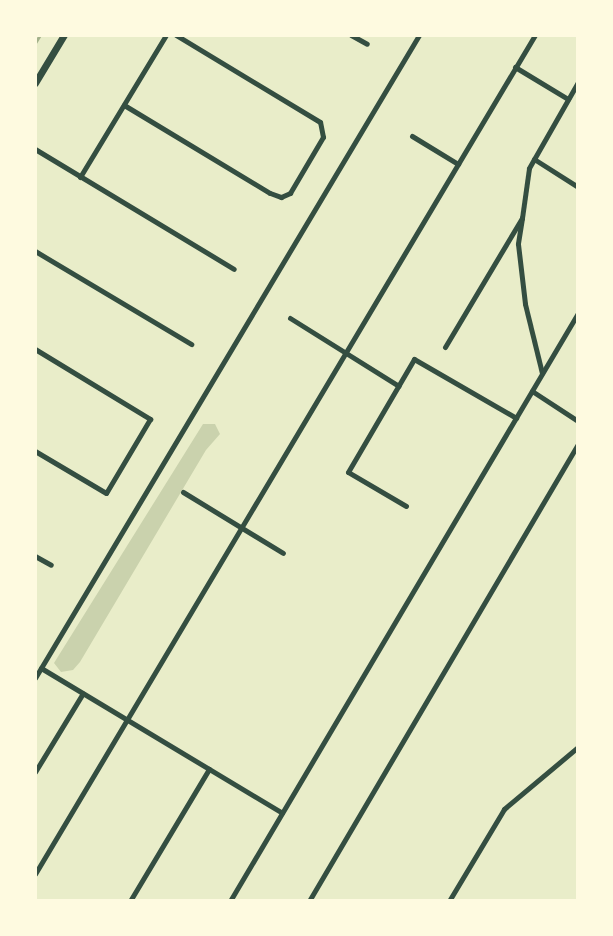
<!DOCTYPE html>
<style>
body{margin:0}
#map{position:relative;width:613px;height:936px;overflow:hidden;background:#e9edc9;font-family:"Source Serif 4",serif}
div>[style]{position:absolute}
.green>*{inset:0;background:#cad2ad}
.stream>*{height:2.5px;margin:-1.25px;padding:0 1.25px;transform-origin:1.25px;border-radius:1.25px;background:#a3b18a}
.minor>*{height:5px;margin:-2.5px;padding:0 2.5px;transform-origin:2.5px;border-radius:2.5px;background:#344e41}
.tertiary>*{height:7px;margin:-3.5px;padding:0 3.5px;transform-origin:3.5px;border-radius:3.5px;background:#344e41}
span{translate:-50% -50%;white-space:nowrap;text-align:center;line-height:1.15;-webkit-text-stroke:7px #fefae0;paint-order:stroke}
.frame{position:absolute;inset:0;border:37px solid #fefae0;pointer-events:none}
</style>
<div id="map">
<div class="green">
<i style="clip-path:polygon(203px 424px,215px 424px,220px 434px,206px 450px,80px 662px,73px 670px,61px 672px,54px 663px)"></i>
</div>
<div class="stream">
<i style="left:35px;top:43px;width:9px;rotate:-58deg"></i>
</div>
<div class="minor">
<i style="left:351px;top:35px;width:18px;rotate:29deg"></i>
<i style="left:515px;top:67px;width:62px;rotate:31.1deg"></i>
<i style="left:124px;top:105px;width:170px;rotate:31.1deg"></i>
<i style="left:270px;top:193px;width:12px;rotate:20deg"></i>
<i style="left:281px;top:197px;width:10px;rotate:-24deg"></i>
<i style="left:290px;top:193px;width:65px;rotate:-59.5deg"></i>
<i style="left:323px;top:137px;width:15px;rotate:-101deg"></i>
<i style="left:320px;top:122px;width:168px;rotate:-148.9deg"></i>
<i style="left:412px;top:136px;width:54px;rotate:31.3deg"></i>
<i style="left:35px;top:149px;width:232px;rotate:31.1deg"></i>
<i style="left:534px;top:159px;width:52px;rotate:32.5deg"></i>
<i style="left:80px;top:177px;width:166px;rotate:-58.8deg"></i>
<i style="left:522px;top:218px;width:50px;rotate:-82deg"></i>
<i style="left:529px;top:168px;width:99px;rotate:-60.3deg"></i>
<i style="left:35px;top:251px;width:182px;rotate:30.8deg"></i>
<i style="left:290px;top:318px;width:128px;rotate:32deg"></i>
<i style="left:445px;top:347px;width:150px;rotate:-59.2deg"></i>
<i style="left:522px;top:218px;width:26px;rotate:99deg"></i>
<i style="left:518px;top:244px;width:60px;rotate:83.3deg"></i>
<i style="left:525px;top:304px;width:71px;rotate:76.2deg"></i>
<i style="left:35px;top:349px;width:135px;rotate:31.3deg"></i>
<i style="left:150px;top:419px;width:86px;rotate:120.7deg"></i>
<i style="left:106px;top:493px;width:82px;rotate:-149.4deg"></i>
<i style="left:532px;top:391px;width:55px;rotate:33.1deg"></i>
<i style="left:183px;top:492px;width:117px;rotate:31.4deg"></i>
<i style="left:406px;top:506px;width:67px;rotate:-149.6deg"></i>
<i style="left:348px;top:472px;width:131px;rotate:-59.7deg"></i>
<i style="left:414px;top:359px;width:118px;rotate:30deg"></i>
<i style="left:35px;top:556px;width:18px;rotate:29deg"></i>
<i style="left:41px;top:668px;width:281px;rotate:31deg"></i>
<i style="left:35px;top:678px;width:749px;rotate:-59.15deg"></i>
<i style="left:35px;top:772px;width:92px;rotate:-58.7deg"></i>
<i style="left:35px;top:874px;width:977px;rotate:-59.21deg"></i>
<i style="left:130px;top:901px;width:154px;rotate:-59.1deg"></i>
<i style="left:230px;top:901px;width:683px;rotate:-59.38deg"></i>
<i style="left:309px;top:901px;width:530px;rotate:-59.52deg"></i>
<i style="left:449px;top:901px;width:107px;rotate:-59.1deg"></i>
<i style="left:504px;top:809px;width:97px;rotate:-40deg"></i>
</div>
<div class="tertiary">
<i style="left:35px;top:83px;width:56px;rotate:-58.9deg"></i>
</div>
<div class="frame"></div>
</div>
